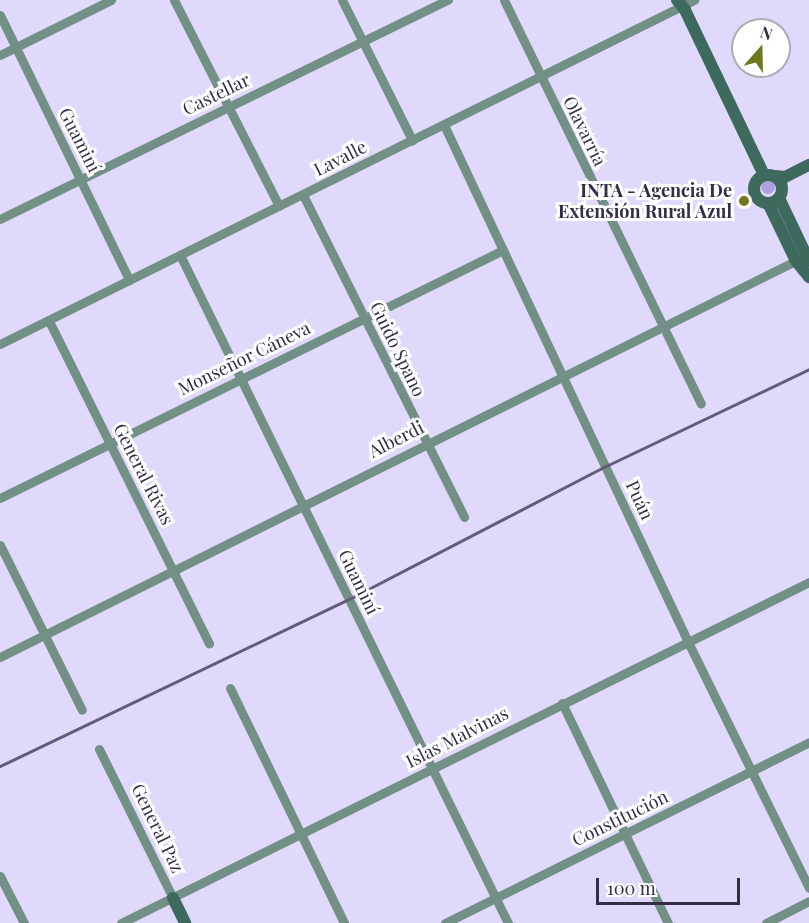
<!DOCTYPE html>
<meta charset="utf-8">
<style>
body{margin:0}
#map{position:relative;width:809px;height:923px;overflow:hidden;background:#e0d9fb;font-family:"Playfair Display",serif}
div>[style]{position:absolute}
.green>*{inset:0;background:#afa0e0}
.round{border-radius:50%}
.street>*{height:9px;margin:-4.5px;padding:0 4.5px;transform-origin:4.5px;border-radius:4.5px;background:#739087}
.secondary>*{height:12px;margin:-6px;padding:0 6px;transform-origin:6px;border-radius:6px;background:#3e6a5e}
.secondary>.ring{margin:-6px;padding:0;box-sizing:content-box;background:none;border:12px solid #3e6a5e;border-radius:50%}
.rail>*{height:3px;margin:-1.5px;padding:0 1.5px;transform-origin:1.5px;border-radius:1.5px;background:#625c76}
.dots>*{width:16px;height:16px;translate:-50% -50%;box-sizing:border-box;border:3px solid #fff;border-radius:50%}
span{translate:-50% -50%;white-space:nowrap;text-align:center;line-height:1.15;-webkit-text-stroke:6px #fff;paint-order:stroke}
.street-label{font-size:18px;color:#332e44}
.poi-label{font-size:18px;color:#332e44;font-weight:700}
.right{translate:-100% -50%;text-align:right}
.north{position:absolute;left:731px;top:18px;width:60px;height:60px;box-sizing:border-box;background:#fff;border:2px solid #adabb4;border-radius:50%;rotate:20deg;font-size:16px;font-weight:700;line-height:24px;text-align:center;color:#332e44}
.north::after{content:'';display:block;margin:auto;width:21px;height:27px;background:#6e7620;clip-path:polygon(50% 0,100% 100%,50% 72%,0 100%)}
.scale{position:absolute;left:596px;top:878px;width:144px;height:27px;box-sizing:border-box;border:3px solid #332e44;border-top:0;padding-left:8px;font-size:18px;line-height:21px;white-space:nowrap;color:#332e44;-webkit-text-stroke:4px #fff;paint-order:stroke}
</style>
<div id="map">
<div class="green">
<i class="round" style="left:761px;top:180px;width:14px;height:14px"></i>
</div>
<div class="street">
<i style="left:174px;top:0;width:231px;rotate:63deg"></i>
<i style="left:342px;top:0;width:157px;rotate:63.4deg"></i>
<i style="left:504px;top:0;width:449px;rotate:64deg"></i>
<i style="left:0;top:15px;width:295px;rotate:64deg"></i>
<i style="left:0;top:55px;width:124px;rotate:-26.4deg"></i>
<i style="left:444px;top:125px;width:572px;rotate:64.73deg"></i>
<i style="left:688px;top:642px;width:274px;rotate:63.8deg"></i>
<i style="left:303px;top:195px;width:360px;rotate:63.4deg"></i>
<i style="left:0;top:219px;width:499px;rotate:-26.1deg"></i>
<i style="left:180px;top:255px;width:744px;rotate:63.85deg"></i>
<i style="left:49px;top:321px;width:360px;rotate:63.6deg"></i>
<i style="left:0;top:344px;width:775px;rotate:-26.37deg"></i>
<i style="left:0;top:498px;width:561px;rotate:-26.25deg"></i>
<i style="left:0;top:545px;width:184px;rotate:63.6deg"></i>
<i style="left:0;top:657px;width:895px;rotate:-26.48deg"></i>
<i style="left:230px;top:688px;width:261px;rotate:64.1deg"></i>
<i style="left:562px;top:703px;width:244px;rotate:64.3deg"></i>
<i style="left:99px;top:749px;width:166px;rotate:63.6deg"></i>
<i style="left:0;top:876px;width:53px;rotate:62.9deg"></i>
<i style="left:121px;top:923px;width:768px;rotate:-26.36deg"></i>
<i style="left:445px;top:923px;width:407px;rotate:-26.4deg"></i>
<i style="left:766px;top:923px;width:48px;rotate:-27.1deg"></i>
</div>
<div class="secondary">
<i style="left:677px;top:0;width:13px;rotate:51deg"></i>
<i style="left:685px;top:10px;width:183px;rotate:64.4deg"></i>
<i class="ring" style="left:754px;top:175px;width:16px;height:16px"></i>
<i style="left:775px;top:176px;width:10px;rotate:6deg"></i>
<i style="left:785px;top:177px;width:27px;rotate:-27deg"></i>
<i style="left:779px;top:198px;width:70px;rotate:64.5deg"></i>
<i style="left:768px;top:203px;width:64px;rotate:64.2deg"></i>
<i style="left:796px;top:261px;width:21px;rotate:51deg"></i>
<i style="left:173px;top:898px;width:28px;rotate:64deg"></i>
</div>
<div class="rail">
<i style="left:0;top:766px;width:387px;rotate:-25.6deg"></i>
<i style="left:349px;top:599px;width:289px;rotate:-27.4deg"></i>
<i style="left:606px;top:466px;width:225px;rotate:-25.5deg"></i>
</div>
<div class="dots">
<i style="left:744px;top:201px;background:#6e7620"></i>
</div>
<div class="street-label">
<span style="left:216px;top:94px;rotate:-26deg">Castellar</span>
<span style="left:585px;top:131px;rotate:64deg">Olavarría</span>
<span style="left:80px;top:140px;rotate:63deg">Guaminí</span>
<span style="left:340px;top:158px;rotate:-27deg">Lavalle</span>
<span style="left:398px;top:349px;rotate:64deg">Guido Spano</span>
<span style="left:244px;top:358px;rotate:-26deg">Monseñor Cáneva</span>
<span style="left:396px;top:439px;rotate:-27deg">Alberdi</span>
<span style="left:144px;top:474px;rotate:63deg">General Rivas</span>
<span style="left:640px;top:500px;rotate:65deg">Puán</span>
<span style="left:359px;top:582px;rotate:64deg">Guaminí</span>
<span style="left:457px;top:737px;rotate:-27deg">Islas Malvinas</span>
<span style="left:620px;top:818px;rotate:-26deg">Constitución</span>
<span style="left:158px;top:828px;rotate:64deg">General Paz</span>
</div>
<div class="poi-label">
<span class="right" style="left:732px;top:201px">INTA - Agencia De<br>Extensión Rural Azul</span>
</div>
<div class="north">N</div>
<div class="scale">100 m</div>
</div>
